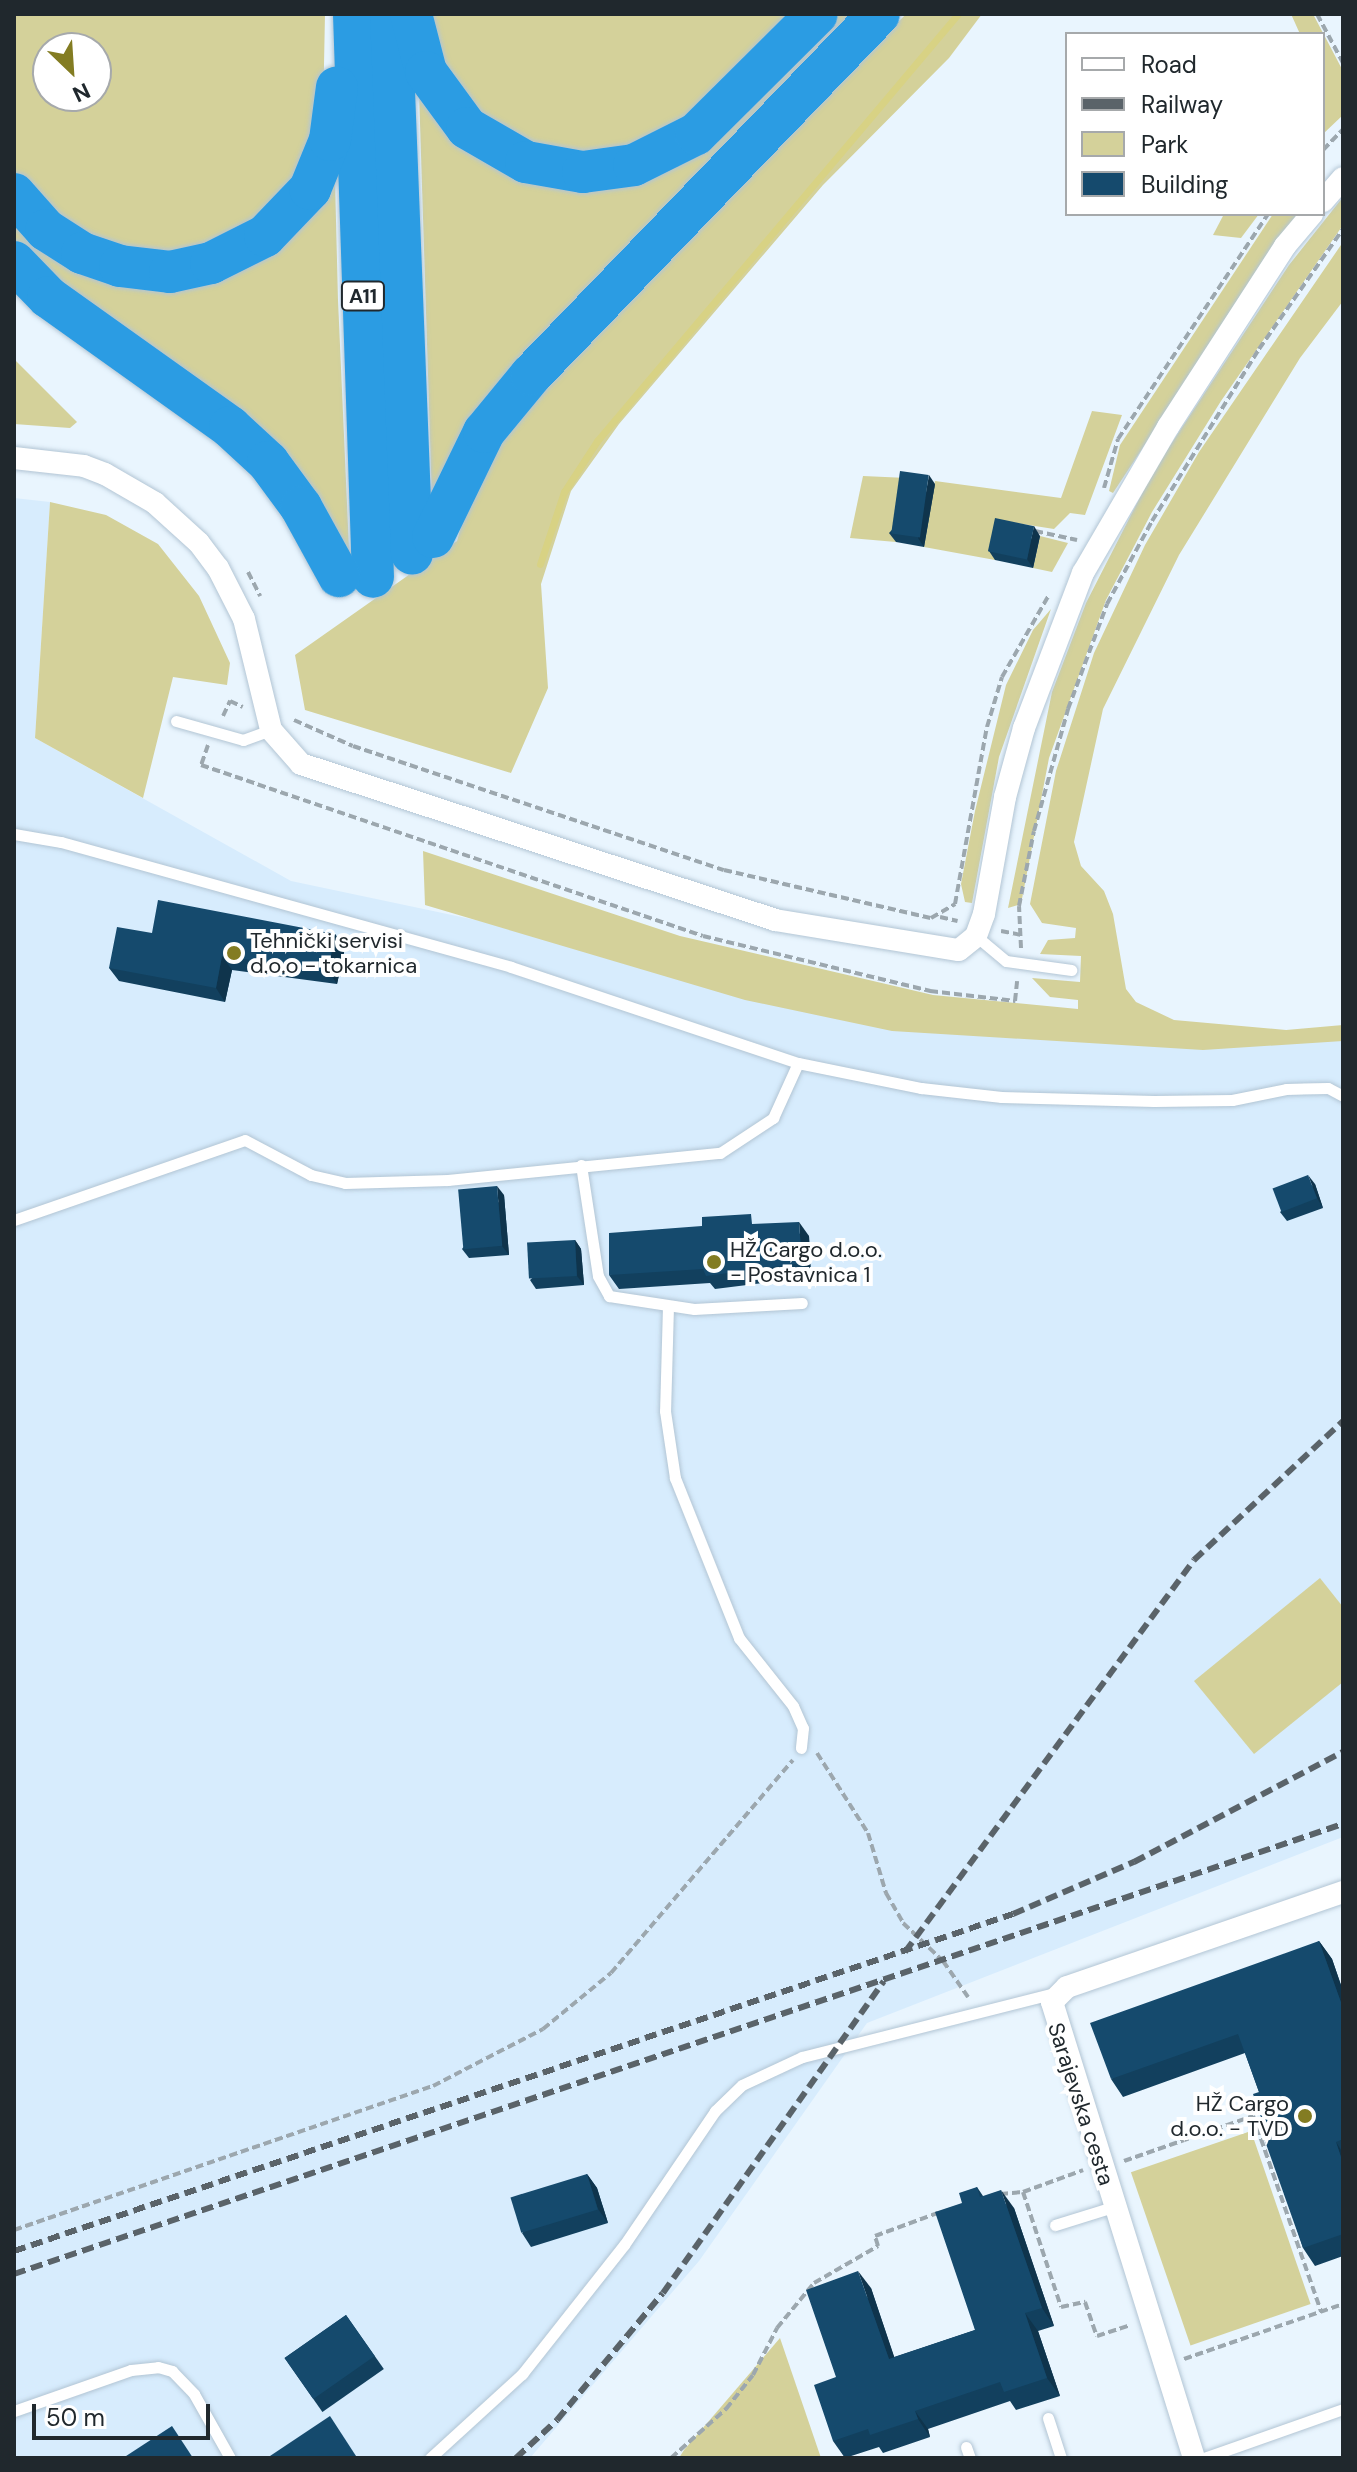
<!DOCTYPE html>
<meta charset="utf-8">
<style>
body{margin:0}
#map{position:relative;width:1357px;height:2472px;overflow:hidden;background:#e9f5fe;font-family:"DM Sans",sans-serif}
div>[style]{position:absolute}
.built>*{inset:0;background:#d7ecfd}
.green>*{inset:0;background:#d4d19a;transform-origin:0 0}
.stream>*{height:7px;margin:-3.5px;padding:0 3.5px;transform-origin:3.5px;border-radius:3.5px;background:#d8d284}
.path>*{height:4px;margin-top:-2px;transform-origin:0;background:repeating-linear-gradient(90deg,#9ca7ae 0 8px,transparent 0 12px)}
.roads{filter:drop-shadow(0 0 2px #b2c5d4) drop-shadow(0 0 2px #b2c5d4)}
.lane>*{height:11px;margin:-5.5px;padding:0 5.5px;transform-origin:5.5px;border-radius:5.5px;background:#fff}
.street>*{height:22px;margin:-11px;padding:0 11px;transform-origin:11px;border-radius:11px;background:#fff}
.highway>*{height:42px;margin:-21px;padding:0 21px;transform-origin:21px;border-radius:21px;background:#2b9ce3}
.rail>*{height:6px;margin-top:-3px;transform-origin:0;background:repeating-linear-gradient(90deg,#5a6369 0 12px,transparent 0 18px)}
.wall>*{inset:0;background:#12405e;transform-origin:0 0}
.shaded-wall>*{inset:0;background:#0f344c}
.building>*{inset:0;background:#154a6d;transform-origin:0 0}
.dots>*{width:22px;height:22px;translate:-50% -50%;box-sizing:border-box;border:4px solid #fff;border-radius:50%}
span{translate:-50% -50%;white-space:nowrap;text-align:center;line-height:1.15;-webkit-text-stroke:8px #fff;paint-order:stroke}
.shield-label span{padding:2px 6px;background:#fff;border:2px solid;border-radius:6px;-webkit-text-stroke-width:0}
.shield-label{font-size:20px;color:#20282d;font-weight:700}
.poi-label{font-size:22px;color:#20282d}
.left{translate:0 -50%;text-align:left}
.right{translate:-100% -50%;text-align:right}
.street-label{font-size:22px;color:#20282d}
.frame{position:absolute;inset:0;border:16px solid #20282d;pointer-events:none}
.legend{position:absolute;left:1065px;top:32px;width:260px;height:184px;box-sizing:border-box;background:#fff;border:2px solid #a6a9ab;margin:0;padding:10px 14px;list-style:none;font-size:24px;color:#20282d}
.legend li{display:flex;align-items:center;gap:16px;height:40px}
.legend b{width:40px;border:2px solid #a6a9ab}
.north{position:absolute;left:32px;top:32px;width:80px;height:80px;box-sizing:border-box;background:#fff;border:2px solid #a6a9ab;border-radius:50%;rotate:155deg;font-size:22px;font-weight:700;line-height:32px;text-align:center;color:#20282d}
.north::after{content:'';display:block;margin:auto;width:28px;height:36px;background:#837c22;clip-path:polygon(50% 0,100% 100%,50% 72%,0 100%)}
.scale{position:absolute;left:32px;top:2404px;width:178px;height:36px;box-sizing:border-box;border:4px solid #20282d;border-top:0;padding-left:10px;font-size:24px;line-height:28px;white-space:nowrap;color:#20282d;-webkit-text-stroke:6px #fff;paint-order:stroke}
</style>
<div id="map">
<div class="built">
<i style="clip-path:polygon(14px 498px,50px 502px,35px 738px,291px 881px,1012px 1033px,1343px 1032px,1343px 1837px,867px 2023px,699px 2261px,530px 2458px,14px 2458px)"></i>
</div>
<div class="green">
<i style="clip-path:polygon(evenodd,14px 14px,325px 14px,323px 116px,317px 144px,273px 212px,170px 258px,111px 249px,36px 200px,14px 173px,14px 14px,48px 48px,96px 48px,96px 96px,48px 96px,48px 48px)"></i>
<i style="clip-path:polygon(423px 14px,797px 14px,698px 116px,651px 145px,566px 159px,462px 107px)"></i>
<i style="clip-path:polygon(834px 14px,863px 14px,432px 501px,419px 92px,426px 101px,625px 182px)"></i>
<i style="clip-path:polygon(906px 14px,982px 14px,949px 58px,823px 185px,619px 424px,571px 491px,541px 584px,548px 688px,511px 773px,305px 710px,295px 655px,457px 541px,467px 505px,493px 452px,549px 379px)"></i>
<i style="clip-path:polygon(1291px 14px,1313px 14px,1343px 71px,1343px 115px,1323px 134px,1323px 34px,1300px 34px)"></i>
<i style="clip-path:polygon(335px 180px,338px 300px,350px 571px,318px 511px,14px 249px,14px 213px,162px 285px)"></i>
<i style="clip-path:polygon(1343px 197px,1343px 225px,1221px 401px,1152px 512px,1106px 600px,1049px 758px,1021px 904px,1008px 908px,1052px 692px,1086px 603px,1154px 470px,1289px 265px)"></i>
<i style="clip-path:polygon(1224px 214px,1259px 214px,1241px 238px,1213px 235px)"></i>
<i style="clip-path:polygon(1273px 214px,1297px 214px,1113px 493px,1109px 491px,1120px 445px)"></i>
<i style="clip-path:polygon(1343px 242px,1343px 301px,1300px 358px,1179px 555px,1103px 709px,1074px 842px,1081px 866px,1104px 891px,1113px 914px,1126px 989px,1136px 1002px,1174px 1020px,1286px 1030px,1343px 1025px,1343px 1041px,1203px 1050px,892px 1031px,745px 1000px,425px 905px,423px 851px,680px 936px,933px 995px,1078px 1009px,1078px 1000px,1050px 997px,1032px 978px,1080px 982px,1081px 956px,1040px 954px,1048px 940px,1075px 938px,1076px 928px,1042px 923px,1030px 904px,1056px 771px,1094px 653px,1145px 545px,1199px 452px)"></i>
<i style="clip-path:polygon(14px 359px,77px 422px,70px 428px,14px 424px)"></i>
<i style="clip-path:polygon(1092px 411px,1122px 415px,1085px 515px,1070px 513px,1054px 529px,1003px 521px,995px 560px,924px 547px,935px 481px,1061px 498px)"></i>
<i style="clip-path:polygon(863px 476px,907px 478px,896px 542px,850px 538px)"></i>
<i style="clip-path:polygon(50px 502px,106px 515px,158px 544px,199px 596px,230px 663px,227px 685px,173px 677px,143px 798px,35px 738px)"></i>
<i style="clip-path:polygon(1040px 536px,1068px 543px,1052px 572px,1033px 568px)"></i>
<i style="clip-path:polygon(1051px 609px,999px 757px,972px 903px,965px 902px,961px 884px,975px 811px,1006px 685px,1033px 630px)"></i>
<i style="clip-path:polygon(1320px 1578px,1343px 1607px,1343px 1682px,1254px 1754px,1194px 1681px)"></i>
<i style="left:1251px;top:2131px;width:183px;height:127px;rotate:71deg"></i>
<i style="clip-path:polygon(780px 2338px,821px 2458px,679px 2458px,684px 2450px)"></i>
</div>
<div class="stream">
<i style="left:540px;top:564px;width:76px;rotate:-71.6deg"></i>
<i style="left:564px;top:492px;width:61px;rotate:-57.1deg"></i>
<i style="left:597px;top:441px;width:559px;rotate:-49.79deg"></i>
</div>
<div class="path">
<i style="left:1317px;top:14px;width:55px;rotate:62deg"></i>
<i style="left:1323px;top:150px;width:29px;rotate:-46deg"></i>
<i style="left:1104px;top:488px;width:51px;rotate:-74.1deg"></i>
<i style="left:1118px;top:439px;width:270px;rotate:-56.3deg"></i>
<i style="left:1035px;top:531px;width:43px;rotate:12.1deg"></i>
<i style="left:248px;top:572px;width:27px;rotate:63deg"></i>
<i style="left:223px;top:716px;width:17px;rotate:-65deg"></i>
<i style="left:230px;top:701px;width:14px;rotate:25deg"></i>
<i style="left:294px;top:720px;width:64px;rotate:23.8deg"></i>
<i style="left:353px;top:746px;width:391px;rotate:18.5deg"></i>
<i style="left:724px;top:870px;width:212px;rotate:13.1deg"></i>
<i style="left:931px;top:918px;width:28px;rotate:-30deg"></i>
<i style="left:955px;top:904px;width:180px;rotate:-79.8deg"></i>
<i style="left:987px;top:727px;width:52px;rotate:-73.3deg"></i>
<i style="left:1002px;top:677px;width:95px;rotate:-60.2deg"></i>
<i style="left:208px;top:745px;width:21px;rotate:109deg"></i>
<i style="left:201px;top:765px;width:530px;rotate:18.81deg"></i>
<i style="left:703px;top:936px;width:234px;rotate:13.6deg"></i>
<i style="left:930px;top:991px;width:86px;rotate:6.7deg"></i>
<i style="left:1015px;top:1001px;width:20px;rotate:-84deg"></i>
<i style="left:940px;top:917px;width:18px;rotate:13deg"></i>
<i style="left:1001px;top:931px;width:21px;rotate:11deg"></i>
<i style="left:1021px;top:948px;width:42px;rotate:-92.7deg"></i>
<i style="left:1019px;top:906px;width:76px;rotate:-78.7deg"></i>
<i style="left:1034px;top:831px;width:127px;rotate:-74.4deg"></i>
<i style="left:1068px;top:709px;width:112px;rotate:-69.6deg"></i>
<i style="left:1107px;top:604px;width:94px;rotate:-61.5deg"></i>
<i style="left:1152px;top:521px;width:203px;rotate:-58.1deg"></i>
<i style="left:1259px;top:349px;width:146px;rotate:-55deg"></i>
<i style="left:817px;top:1753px;width:95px;rotate:57.5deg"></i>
<i style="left:868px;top:1833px;width:63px;rotate:73.3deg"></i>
<i style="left:886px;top:1893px;width:34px;rotate:60deg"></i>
<i style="left:903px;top:1923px;width:55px;rotate:43.5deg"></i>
<i style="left:943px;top:1961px;width:44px;rotate:55.2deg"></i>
<i style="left:1124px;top:2161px;width:137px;rotate:-19.2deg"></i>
<i style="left:1253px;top:2116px;width:207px;rotate:70.8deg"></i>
<i style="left:1023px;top:2192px;width:121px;rotate:71.7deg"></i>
<i style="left:1061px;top:2307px;width:25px;rotate:-12deg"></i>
<i style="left:1085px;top:2302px;width:36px;rotate:71deg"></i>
<i style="left:1097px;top:2336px;width:35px;rotate:-18deg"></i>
<i style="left:1000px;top:2194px;width:23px;rotate:-5deg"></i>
<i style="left:1023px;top:2192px;width:64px;rotate:-20.1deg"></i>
<i style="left:14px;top:2230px;width:443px;rotate:-19deg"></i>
<i style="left:433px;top:2086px;width:124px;rotate:-27.4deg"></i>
<i style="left:543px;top:2029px;width:88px;rotate:-39.5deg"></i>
<i style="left:611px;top:1973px;width:280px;rotate:-49.5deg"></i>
<i style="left:1184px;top:2359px;width:168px;rotate:-19.1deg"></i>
<i style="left:671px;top:2458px;width:74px;rotate:-41.7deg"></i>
<i style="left:726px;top:2409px;width:43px;rotate:-51.5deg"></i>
<i style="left:753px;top:2375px;width:53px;rotate:-62.9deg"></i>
<i style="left:777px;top:2328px;width:58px;rotate:-50.6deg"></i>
<i style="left:814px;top:2283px;width:74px;rotate:-30deg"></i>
<i style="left:878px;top:2246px;width:10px;rotate:-107deg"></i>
<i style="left:875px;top:2236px;width:67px;rotate:-20.1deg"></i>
</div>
<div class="roads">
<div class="lane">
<i style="left:176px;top:721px;width:70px;rotate:15.8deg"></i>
<i style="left:243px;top:740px;width:30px;rotate:-20deg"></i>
<i style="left:14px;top:834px;width:48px;rotate:9.7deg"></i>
<i style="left:61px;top:842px;width:467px;rotate:15.5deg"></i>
<i style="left:511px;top:967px;width:303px;rotate:18.5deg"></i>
<i style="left:798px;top:1063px;width:126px;rotate:11.5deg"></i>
<i style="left:921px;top:1088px;width:81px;rotate:6.4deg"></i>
<i style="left:1001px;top:1097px;width:153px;rotate:1.5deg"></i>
<i style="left:1154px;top:1101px;width:78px;rotate:-0.7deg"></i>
<i style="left:1232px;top:1100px;width:55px;rotate:-11.5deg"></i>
<i style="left:1286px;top:1089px;width:42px;rotate:-1.4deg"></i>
<i style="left:1328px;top:1088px;width:17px;rotate:28deg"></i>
<i style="left:976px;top:936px;width:39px;rotate:40deg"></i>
<i style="left:1006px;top:961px;width:66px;rotate:7.9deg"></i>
<i style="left:581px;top:1165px;width:112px;rotate:81.3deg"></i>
<i style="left:598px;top:1276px;width:23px;rotate:61deg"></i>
<i style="left:609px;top:1296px;width:86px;rotate:8.7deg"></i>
<i style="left:694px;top:1309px;width:108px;rotate:-3.2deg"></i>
<i style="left:14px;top:1220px;width:244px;rotate:-19.1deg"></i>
<i style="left:245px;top:1140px;width:75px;rotate:27.9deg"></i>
<i style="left:311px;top:1175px;width:35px;rotate:13deg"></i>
<i style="left:345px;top:1183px;width:103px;rotate:-1.7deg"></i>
<i style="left:448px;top:1180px;width:273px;rotate:-5.7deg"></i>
<i style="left:720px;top:1153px;width:64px;rotate:-33.4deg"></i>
<i style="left:773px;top:1118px;width:60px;rotate:-65.6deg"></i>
<i style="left:668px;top:1306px;width:105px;rotate:91.6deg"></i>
<i style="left:665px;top:1411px;width:68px;rotate:81.5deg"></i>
<i style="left:675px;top:1478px;width:172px;rotate:68.2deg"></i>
<i style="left:739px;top:1638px;width:87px;rotate:51.5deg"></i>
<i style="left:793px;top:1706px;width:24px;rotate:66deg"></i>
<i style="left:803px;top:1728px;width:20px;rotate:96deg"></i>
<i style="left:1055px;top:2225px;width:61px;rotate:-17.2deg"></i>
<i style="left:14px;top:2411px;width:124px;rotate:-19.3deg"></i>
<i style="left:131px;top:2370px;width:27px;rotate:-6deg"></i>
<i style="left:158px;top:2367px;width:15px;rotate:16deg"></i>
<i style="left:172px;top:2371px;width:32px;rotate:46deg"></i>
<i style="left:194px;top:2394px;width:73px;rotate:60.6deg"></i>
<i style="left:1048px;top:2418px;width:42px;rotate:72deg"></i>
<i style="left:966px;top:2447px;width:12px;rotate:70deg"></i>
<i style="left:430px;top:2458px;width:125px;rotate:-42.4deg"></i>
<i style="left:522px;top:2374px;width:164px;rotate:-51.7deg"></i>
<i style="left:624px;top:2245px;width:162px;rotate:-55.8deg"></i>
<i style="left:715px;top:2111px;width:37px;rotate:-44deg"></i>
<i style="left:742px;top:2085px;width:66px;rotate:-25deg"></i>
<i style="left:802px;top:2057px;width:264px;rotate:-14.2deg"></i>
<i style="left:1204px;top:2458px;width:147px;rotate:-19.4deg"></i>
</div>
<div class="street">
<i style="left:1323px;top:201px;width:30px;rotate:-49deg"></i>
<i style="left:14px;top:458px;width:70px;rotate:6.5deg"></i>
<i style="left:84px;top:466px;width:22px;rotate:21deg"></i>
<i style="left:105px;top:474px;width:58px;rotate:30.1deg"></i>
<i style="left:155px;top:503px;width:59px;rotate:42.3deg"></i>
<i style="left:199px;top:543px;width:31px;rotate:53deg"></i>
<i style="left:218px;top:568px;width:57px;rotate:63deg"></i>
<i style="left:244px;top:619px;width:114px;rotate:76.3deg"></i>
<i style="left:271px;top:730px;width:45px;rotate:48.6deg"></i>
<i style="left:301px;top:764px;width:499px;rotate:18.2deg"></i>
<i style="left:775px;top:920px;width:186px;rotate:9.3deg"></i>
<i style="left:959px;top:950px;width:22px;rotate:-39deg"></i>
<i style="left:976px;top:936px;width:23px;rotate:-70deg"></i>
<i style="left:984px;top:914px;width:119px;rotate:-79.8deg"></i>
<i style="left:1005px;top:797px;width:72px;rotate:-74.6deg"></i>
<i style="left:1024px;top:728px;width:166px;rotate:-69.2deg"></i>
<i style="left:1083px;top:573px;width:169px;rotate:-59.8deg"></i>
<i style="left:1168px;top:427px;width:216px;rotate:-57.1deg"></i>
<i style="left:1285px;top:246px;width:42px;rotate:-49.8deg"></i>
<i style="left:1194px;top:2458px;width:478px;rotate:-107.3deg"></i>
<i style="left:1052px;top:2002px;width:21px;rotate:-45deg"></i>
<i style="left:1067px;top:1987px;width:292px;rotate:-19deg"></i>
</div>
<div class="highway">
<i style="left:354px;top:14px;width:563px;rotate:88.07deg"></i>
<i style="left:391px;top:14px;width:540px;rotate:87.77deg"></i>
<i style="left:411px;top:14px;width:60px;rotate:75.5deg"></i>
<i style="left:426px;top:72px;width:69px;rotate:53.8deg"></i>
<i style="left:467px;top:128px;width:68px;rotate:30deg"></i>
<i style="left:526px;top:162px;width:58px;rotate:10deg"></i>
<i style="left:583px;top:172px;width:51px;rotate:-7.8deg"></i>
<i style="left:634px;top:165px;width:69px;rotate:-26.6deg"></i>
<i style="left:696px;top:134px;width:170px;rotate:-44.8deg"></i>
<i style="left:14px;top:194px;width:48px;rotate:48.4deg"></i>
<i style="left:46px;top:230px;width:43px;rotate:32.6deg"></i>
<i style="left:82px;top:253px;width:40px;rotate:18.9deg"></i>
<i style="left:120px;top:266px;width:50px;rotate:6.8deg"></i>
<i style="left:170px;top:272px;width:42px;rotate:-12.4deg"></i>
<i style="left:211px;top:263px;width:60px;rotate:-26.6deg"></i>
<i style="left:265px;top:236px;width:65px;rotate:-46.2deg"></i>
<i style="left:310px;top:189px;width:53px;rotate:-67.8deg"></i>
<i style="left:330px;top:140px;width:53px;rotate:-82.5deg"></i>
<i style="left:14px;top:262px;width:49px;rotate:45.8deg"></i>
<i style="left:48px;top:297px;width:224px;rotate:35.5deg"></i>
<i style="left:230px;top:427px;width:52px;rotate:42.6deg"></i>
<i style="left:268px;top:462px;width:56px;rotate:53.7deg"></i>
<i style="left:301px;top:507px;width:79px;rotate:61.2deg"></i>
<i style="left:433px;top:537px;width:117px;rotate:-64.1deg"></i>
<i style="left:484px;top:432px;width:74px;rotate:-50.5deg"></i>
<i style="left:531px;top:375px;width:501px;rotate:-46.05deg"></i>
</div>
</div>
<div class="rail">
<i style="left:905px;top:1952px;width:487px;rotate:-53.6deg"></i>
<i style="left:1194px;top:1560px;width:204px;rotate:-43deg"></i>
<i style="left:14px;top:2251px;width:1054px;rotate:-18.64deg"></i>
<i style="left:1013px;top:1914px;width:132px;rotate:-23.3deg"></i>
<i style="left:1134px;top:1862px;width:236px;rotate:-27.8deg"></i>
<i style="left:14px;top:2274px;width:1403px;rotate:-18.71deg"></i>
<i style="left:516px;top:2458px;width:56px;rotate:-42.8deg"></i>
<i style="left:557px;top:2420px;width:165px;rotate:-50.2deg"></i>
<i style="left:663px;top:2293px;width:382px;rotate:-54.7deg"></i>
</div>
<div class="wall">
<i style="clip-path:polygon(935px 484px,924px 547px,896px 542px,889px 533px)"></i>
<i style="clip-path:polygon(1040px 536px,1033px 568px,995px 560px,989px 551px)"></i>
<i style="clip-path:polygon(152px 933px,335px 934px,345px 948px,337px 984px,232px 970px,225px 1002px,119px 981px,109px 968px)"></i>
<i style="clip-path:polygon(1315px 1184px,1323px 1208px,1287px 1221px,1280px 1212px)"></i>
<i style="clip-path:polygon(504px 1195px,509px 1255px,469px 1258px,462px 1249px)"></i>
<i style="clip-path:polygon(757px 1224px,809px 1236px,811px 1277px,715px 1289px,710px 1283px,619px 1289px,609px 1275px)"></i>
<i style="clip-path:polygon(575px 1240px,581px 1249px,584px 1285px,536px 1289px,530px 1280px)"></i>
<i style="clip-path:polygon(1319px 1941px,1332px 1959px,1343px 1991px,1343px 2256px,1315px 2266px,1303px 2248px,1264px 2126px,1259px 2092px,1245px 2053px,1123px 2097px,1111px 2079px)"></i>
<i style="clip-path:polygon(587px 2174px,597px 2188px,608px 2223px,531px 2247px,522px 2233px)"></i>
<i style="clip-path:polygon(977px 2187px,983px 2196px,1014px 2208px,1054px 2326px,1038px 2331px,1060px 2396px,1016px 2410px,1010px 2401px,928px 2429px,930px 2437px,883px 2453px,879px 2447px,845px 2458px,833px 2441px,836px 2377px,871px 2288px,894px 2357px,975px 2330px,962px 2203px)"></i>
<i style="left:346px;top:2315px;width:66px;height:75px;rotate:55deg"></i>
</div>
<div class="shaded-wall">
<i style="clip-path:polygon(929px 475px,935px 484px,924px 547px,918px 538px)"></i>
<i style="clip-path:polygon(1034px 526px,1040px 536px,1033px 568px,1027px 559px)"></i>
<i style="clip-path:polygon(335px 934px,345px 948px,337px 984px,328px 971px)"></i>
<i style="clip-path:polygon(222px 956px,232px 970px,225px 1002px,216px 988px)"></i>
<i style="clip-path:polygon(1308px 1175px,1315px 1184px,1323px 1208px,1317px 1198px)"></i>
<i style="clip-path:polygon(497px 1186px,504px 1195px,509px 1255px,502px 1246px)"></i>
<i style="clip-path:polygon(799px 1222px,809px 1236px,811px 1277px,802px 1263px)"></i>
<i style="clip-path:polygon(575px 1240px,581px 1249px,584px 1285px,577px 1276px)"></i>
<i style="clip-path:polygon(1319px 1941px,1332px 1959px,1343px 1991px,1343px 2008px)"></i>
<i style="clip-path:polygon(1336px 2142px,1343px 2153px,1343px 2163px)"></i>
<i style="clip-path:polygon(587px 2174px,597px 2188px,608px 2223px,598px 2209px)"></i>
<i style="clip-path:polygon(1001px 2190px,1014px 2208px,1054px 2326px,1042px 2308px)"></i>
<i style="clip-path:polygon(858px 2271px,871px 2288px,901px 2377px,889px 2359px)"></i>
<i style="clip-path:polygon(1025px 2313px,1038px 2331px,1060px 2396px,1047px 2378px)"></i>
<i style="clip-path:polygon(915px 2411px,928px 2429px,930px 2437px,918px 2419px)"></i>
</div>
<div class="building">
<i style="left:900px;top:471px;width:29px;height:63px;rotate:8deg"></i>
<i style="left:995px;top:518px;width:40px;height:34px;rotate:12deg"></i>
<i style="clip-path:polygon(158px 900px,335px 934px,328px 971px,222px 956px,216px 988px,109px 968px,117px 927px,152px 933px)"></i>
<i style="left:1308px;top:1175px;width:25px;height:38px;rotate:69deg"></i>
<i style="left:497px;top:1186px;width:60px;height:39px;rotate:85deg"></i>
<i style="clip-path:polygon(751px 1214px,752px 1224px,799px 1222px,802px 1263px,706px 1276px,703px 1269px,609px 1275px,609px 1233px,702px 1226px,702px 1217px)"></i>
<i style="left:575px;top:1240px;width:36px;height:48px;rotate:87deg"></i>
<i style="clip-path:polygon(1319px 1941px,1343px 2008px,1343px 2139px,1336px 2142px,1343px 2163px,1343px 2234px,1303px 2248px,1260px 2127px,1264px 2126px,1253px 2094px,1259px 2092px,1238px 2034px,1111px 2079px,1090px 2023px)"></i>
<i style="left:587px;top:2174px;width:37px;height:80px;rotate:73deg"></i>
<i style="clip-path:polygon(977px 2187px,980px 2197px,1001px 2190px,1042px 2308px,1025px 2313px,1047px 2378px,1004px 2392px,1000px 2382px,915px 2411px,918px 2419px,870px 2435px,868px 2429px,833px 2441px,814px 2385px,836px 2377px,806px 2290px,858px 2271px,889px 2359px,975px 2330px,935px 2212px,962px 2203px,959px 2193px)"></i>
<i style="left:346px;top:2315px;width:50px;height:75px;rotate:55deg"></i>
<i style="clip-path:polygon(330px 2416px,356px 2456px,353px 2458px,267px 2458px)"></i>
<i style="clip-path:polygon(172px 2426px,193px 2458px,123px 2458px)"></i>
</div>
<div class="dots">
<i style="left:234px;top:953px;background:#837c22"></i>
<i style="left:714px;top:1262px;background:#837c22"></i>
<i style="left:1305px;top:2116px;background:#837c22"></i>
</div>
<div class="shield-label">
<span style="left:363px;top:296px">A11</span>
</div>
<div class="poi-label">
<span class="left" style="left:250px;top:953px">Tehnički servisi<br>d.o.o - tokarnica</span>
<span class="left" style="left:730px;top:1262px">HŽ Cargo d.o.o.<br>- Postavnica 1</span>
<span class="right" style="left:1289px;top:2116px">HŽ Cargo<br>d.o.o. - TVD</span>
</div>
<div class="street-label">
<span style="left:1081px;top:2104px;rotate:72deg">Sarajevska cesta</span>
</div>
<div class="frame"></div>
<ul class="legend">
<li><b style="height:10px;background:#fff"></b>Road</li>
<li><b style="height:10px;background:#5a6369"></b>Railway</li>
<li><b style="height:22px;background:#d4d19a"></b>Park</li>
<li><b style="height:22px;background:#154a6d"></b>Building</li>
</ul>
<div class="north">N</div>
<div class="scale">50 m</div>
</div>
